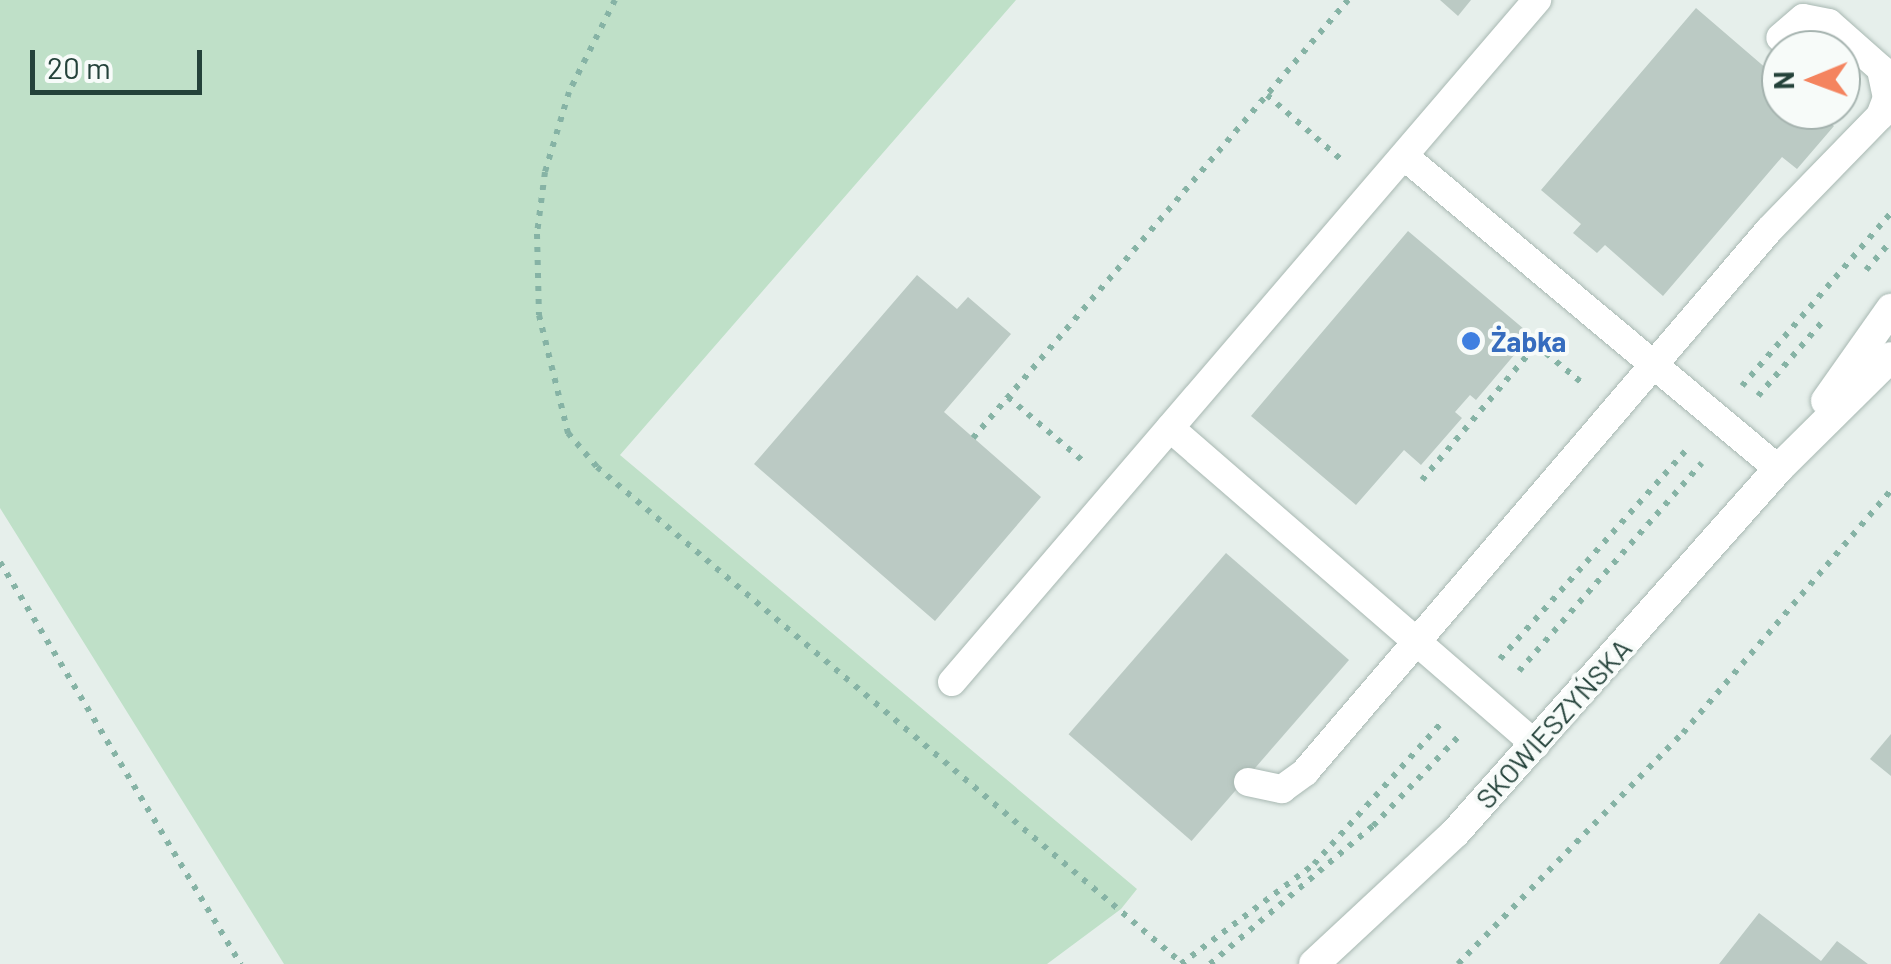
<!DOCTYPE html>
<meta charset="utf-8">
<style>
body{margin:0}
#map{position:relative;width:1891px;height:964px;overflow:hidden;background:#e6efeb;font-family:Barlow,sans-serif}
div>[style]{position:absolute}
.green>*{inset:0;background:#bfe0c8}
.building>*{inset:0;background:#bbcac4;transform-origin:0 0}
.path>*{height:6px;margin-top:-3px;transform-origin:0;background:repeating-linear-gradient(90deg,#86b3a5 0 5px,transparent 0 13px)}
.roads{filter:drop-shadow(0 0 2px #a8b8b2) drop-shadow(0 0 2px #a8b8b2)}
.lane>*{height:28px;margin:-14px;padding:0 14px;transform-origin:14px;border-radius:14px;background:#fff}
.secondary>*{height:30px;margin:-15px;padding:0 15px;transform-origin:15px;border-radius:15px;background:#fff}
.dots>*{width:28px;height:28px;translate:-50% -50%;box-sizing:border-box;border:5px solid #f7fbf9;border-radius:50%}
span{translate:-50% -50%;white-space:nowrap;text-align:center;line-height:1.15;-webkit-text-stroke:8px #f7fbf9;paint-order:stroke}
.shop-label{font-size:28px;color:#366cbe;font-weight:700}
.left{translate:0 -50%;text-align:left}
.street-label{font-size:28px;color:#24423a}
.north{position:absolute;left:1761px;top:30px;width:100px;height:100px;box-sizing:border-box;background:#f7fbf9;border:2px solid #a3b1ad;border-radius:50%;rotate:269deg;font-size:28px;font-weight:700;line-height:40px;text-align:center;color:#24423a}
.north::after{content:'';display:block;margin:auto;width:35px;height:45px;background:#f4845f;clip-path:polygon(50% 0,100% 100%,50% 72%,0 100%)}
.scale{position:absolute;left:30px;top:50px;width:172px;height:45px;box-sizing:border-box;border:5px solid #24423a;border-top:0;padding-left:12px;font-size:30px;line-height:35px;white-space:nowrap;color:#24423a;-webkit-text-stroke:8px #f7fbf9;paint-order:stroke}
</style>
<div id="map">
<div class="green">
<i style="clip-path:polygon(0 0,1016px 0,620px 455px,1137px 889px,1121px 909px,1047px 964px,284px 964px,0 508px)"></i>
</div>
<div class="building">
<i style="clip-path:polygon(1440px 0,1471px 0,1458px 16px)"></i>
<i style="clip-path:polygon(1696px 8px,1781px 81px,1781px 110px,1815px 110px,1834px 126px,1797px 169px,1782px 157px,1663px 296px,1605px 245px,1597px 253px,1573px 233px,1581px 224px,1541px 190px)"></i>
<i style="clip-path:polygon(1408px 231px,1531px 335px,1476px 400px,1470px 395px,1455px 412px,1462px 418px,1421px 465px,1404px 450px,1356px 505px,1251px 416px)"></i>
<i style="clip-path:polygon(917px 275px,957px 309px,968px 297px,1011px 334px,944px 412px,1041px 497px,935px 621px,754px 464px)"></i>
<i style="left:1226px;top:553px;width:163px;height:240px;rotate:41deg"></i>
<i style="clip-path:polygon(1891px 734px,1891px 776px,1870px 759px)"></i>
<i style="clip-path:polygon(1759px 913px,1821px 961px,1837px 941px,1868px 964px,1719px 964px)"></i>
</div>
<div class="path">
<i style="left:615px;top:0;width:103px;rotate:116.6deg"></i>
<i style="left:569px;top:92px;width:84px;rotate:106.7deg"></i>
<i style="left:545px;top:172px;width:63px;rotate:97.4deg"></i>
<i style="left:537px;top:234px;width:81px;rotate:88.6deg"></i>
<i style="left:539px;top:315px;width:122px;rotate:76.2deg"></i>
<i style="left:568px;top:433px;width:45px;rotate:49.5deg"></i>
<i style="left:597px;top:467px;width:768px;rotate:40.3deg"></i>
<i style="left:1267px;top:95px;width:102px;rotate:41deg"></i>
<i style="left:1866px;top:270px;width:38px;rotate:-49deg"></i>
<i style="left:1536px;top:345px;width:58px;rotate:39.4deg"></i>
<i style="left:1742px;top:386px;width:228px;rotate:-49.3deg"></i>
<i style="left:1758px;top:396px;width:98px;rotate:-49.1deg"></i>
<i style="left:1008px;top:397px;width:99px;rotate:40.5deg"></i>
<i style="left:973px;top:438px;width:577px;rotate:-49.43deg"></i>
<i style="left:1422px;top:480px;width:194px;rotate:-49.8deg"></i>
<i style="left:0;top:562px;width:469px;rotate:59.1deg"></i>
<i style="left:1500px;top:659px;width:283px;rotate:-48.3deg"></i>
<i style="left:1519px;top:671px;width:277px;rotate:-48.7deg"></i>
<i style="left:1181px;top:964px;width:166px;rotate:-36.9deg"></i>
<i style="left:1314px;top:864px;width:194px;rotate:-47.9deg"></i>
<i style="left:1210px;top:964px;width:214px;rotate:-40.3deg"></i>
<i style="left:1373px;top:826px;width:126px;rotate:-46.3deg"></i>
<i style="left:1458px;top:964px;width:322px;rotate:-45.8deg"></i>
<i style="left:1683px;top:733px;width:320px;rotate:-49.4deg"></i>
</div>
<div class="roads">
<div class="lane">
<i style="left:1404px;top:156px;width:488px;rotate:39.9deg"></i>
<i style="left:1170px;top:428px;width:484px;rotate:40.9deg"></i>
<i style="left:952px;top:682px;width:899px;rotate:-49.38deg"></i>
<i style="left:1248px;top:782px;width:35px;rotate:12deg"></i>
<i style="left:1282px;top:789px;width:29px;rotate:-36deg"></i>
<i style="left:1305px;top:772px;width:713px;rotate:-49.43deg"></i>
<i style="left:1769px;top:230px;width:159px;rotate:-45.8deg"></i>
<i style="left:1880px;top:116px;width:19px;rotate:-69deg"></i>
<i style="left:1887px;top:98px;width:30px;rotate:-102deg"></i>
<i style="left:1881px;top:69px;width:69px;rotate:-138.5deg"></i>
<i style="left:1829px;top:23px;width:26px;rotate:-169deg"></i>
<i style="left:1803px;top:18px;width:30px;rotate:139deg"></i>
</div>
<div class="secondary">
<i style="left:1826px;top:401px;width:113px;rotate:-54.8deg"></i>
<i style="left:1314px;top:964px;width:192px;rotate:-42.9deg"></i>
<i style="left:1455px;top:833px;width:487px;rotate:-48.4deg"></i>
<i style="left:1778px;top:469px;width:159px;rotate:-44.7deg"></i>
</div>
</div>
<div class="dots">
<i style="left:1471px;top:341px;background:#3f7fe0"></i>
</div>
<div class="shop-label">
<span class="left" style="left:1491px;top:341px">Żabka</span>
</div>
<div class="street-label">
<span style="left:1553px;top:723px;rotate:-48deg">SKOWIESZYŃSKA</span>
</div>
<div class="north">N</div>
<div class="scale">20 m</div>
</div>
